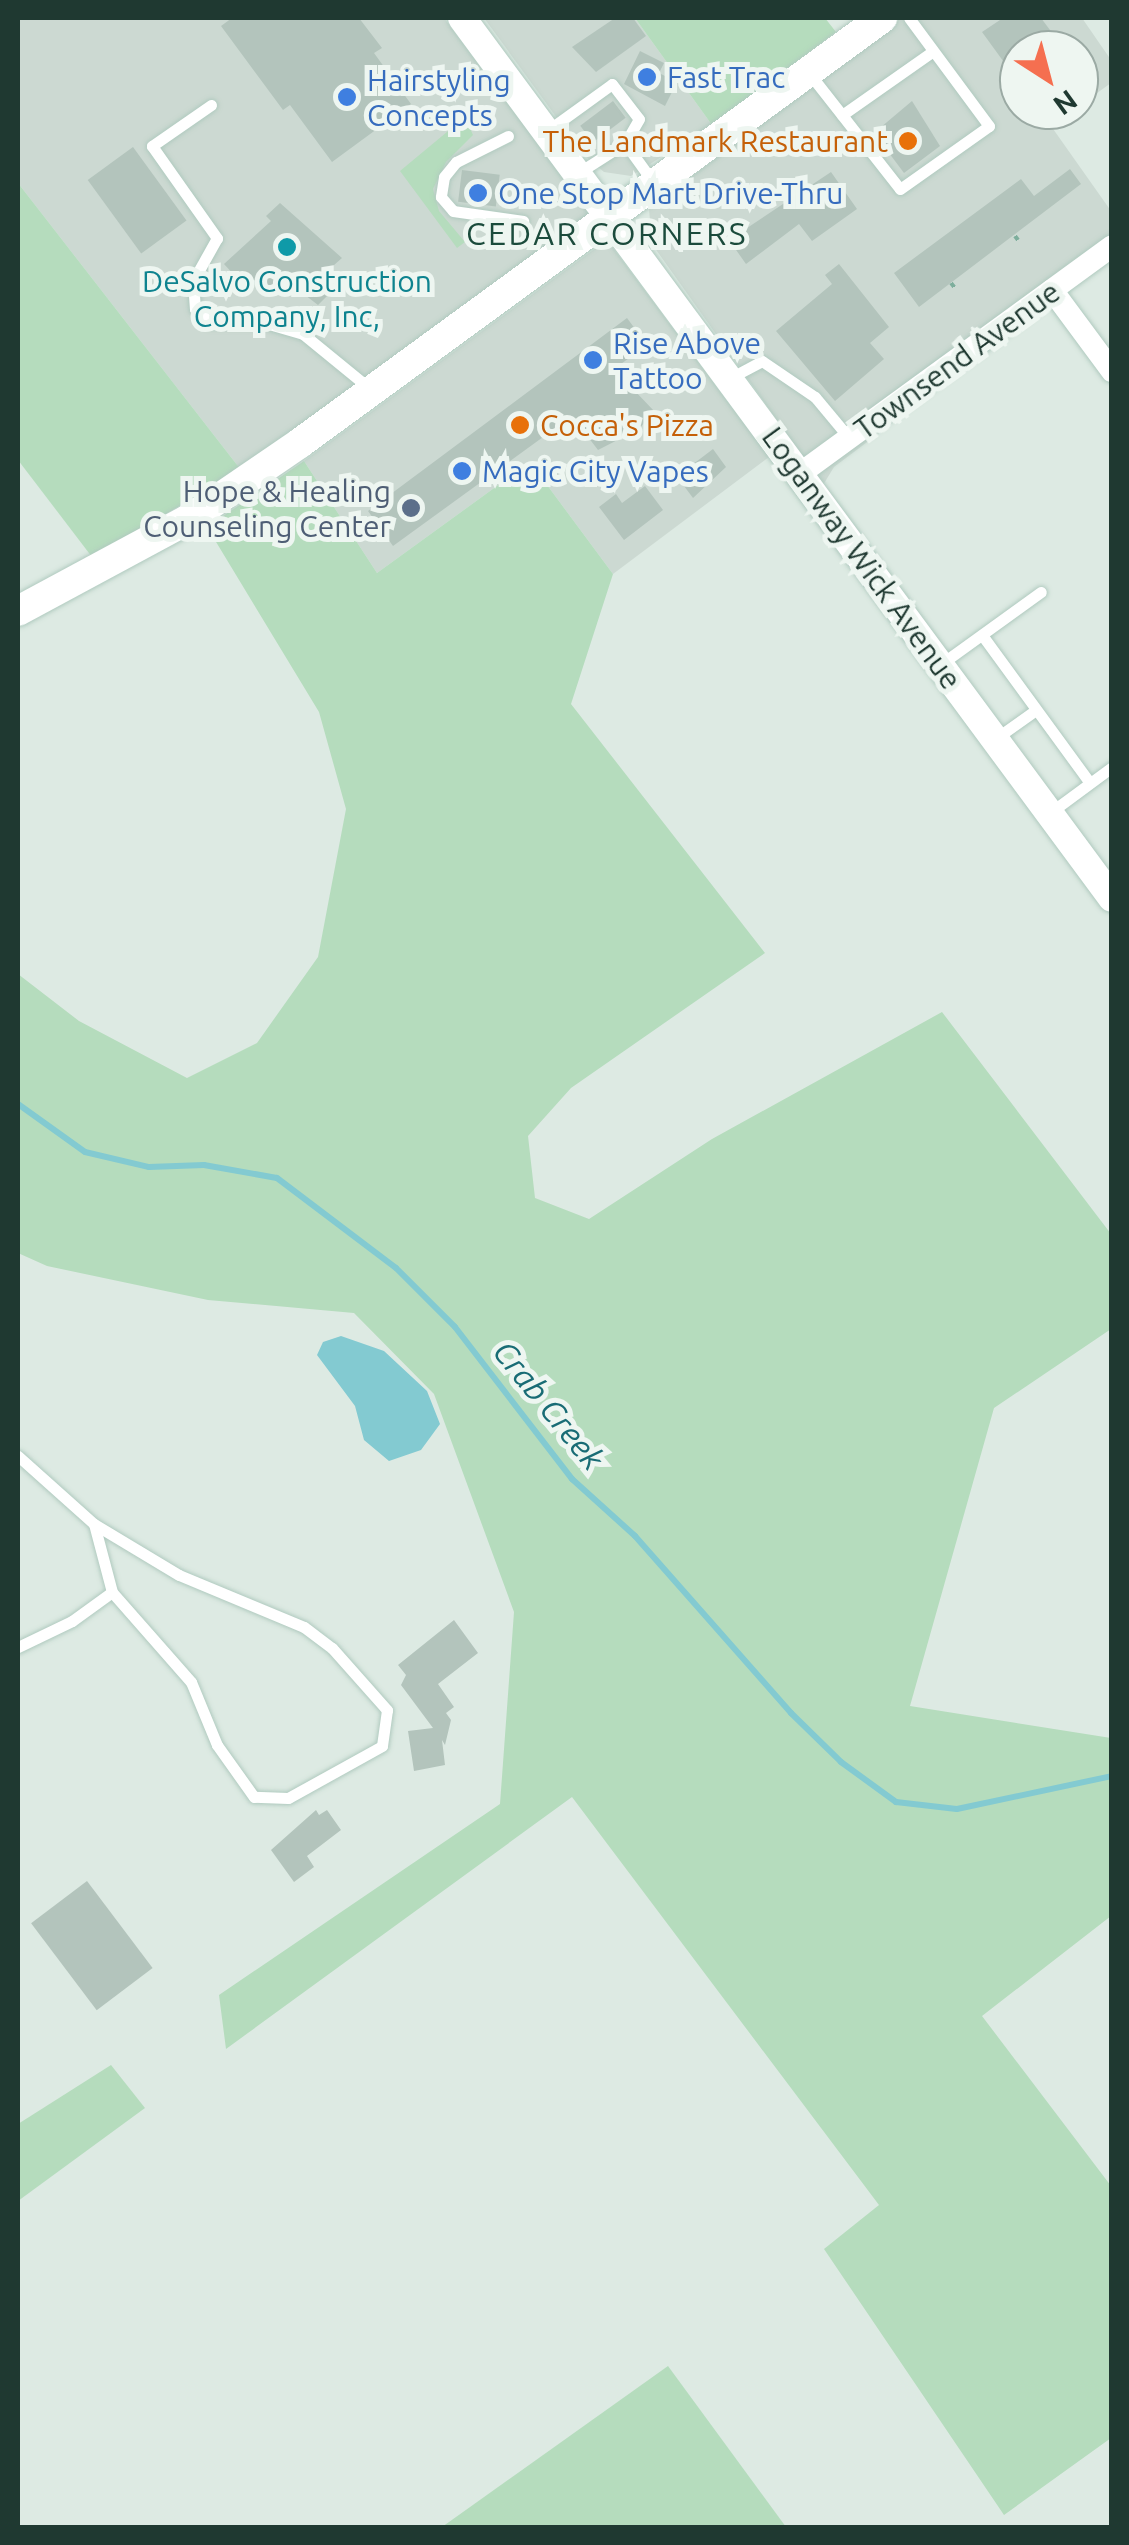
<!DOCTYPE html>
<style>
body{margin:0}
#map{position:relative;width:1129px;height:2545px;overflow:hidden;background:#ddeae3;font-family:Ubuntu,sans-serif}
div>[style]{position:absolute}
.built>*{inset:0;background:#ccd9d2}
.green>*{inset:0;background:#b5dcbd}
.water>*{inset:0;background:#83cad1}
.stream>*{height:6px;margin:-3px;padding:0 3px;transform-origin:3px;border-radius:3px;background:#83cad1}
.building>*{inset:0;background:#b3c4bc;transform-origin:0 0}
.path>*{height:4px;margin-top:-2px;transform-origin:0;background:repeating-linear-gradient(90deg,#7dae9c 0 5px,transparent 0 13px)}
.roads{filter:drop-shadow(0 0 2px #b0cabf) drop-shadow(0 0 2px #b0cabf)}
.service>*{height:11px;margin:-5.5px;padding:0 5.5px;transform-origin:5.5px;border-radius:5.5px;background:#fff}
.minor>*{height:22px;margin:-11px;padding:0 11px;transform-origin:11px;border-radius:11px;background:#fff}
.tertiary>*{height:28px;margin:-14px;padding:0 14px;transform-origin:14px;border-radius:14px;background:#fff}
.secondary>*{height:30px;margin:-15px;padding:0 15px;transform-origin:15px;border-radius:15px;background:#fff}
.dots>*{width:28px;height:28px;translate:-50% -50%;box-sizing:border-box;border:5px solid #eef6f1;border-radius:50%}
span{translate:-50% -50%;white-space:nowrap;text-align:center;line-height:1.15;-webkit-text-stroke:10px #eef6f1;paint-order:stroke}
.shop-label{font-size:30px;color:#366cbe}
.left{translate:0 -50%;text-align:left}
.food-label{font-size:30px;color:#c56008}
.right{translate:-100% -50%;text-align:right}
.culture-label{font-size:30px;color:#0d838f}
.street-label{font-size:30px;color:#1f3931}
.service-label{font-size:30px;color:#4e5e75}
.neighbourhood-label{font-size:32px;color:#1b4b3c;letter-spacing:2.5px}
.water-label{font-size:32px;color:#196c75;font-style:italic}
.frame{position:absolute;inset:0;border:20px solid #1f3931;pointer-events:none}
.north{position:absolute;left:999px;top:30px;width:100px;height:100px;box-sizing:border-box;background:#eef6f1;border:2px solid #9baaa4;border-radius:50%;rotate:144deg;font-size:28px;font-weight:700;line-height:40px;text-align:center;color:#1f3931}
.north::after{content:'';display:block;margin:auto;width:35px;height:45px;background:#f56f50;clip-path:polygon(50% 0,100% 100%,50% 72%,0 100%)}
</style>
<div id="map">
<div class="built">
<i style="clip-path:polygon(18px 18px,444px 18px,593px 217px,241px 470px,18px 183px)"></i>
<i style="clip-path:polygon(484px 18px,635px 18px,712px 125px,631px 176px,604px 172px,584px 155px)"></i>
<i style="clip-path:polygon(901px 18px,1082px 18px,1111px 60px,1111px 83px,1079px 106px,1079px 50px,1019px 50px,1019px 110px,1073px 110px,1051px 126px,1111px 211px,1111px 258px,834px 467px,823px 485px,652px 244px,649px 209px)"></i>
<i style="clip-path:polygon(610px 244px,769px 457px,613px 574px,530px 462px,377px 573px,304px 461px,596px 248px)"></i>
</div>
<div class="green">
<i style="clip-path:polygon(635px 18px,825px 18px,836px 32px,712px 125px)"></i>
<i style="clip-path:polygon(465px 117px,473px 135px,446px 162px,433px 189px,439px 211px,465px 242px,457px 248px,400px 171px)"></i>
<i style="clip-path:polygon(18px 183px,241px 470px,92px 557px,18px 460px)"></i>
<i style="clip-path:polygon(304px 461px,377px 573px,530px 462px,613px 574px,571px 704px,765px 953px,571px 1088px,528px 1136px,535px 1198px,589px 1219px,712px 1139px,942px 1012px,1111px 1234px,1111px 1329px,994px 1408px,910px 1706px,1111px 1738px,1111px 1916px,982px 2016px,1111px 2186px,1111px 2438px,1004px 2515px,824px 2249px,879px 2205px,572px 1797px,226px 2049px,219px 1995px,500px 1804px,514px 1612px,434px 1394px,354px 1313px,208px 1300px,47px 1266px,18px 1253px,18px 974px,79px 1021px,187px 1078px,257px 1043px,318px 957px,346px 809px,319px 712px,207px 527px)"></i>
<i style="clip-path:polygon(111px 2065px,145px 2108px,18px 2201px,18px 2124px)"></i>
<i style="clip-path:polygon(668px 2366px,786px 2527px,442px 2527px)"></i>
</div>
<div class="water">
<i style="clip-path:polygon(341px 1336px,384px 1351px,427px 1391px,440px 1424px,421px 1450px,389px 1461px,364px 1440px,355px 1406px,317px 1355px,323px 1342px)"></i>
</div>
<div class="stream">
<i style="left:18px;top:1104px;width:82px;rotate:35.6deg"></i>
<i style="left:85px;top:1152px;width:66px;rotate:13.2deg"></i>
<i style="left:149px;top:1167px;width:55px;rotate:-2.1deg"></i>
<i style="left:204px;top:1165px;width:74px;rotate:10.1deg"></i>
<i style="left:277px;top:1178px;width:149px;rotate:37.1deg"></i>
<i style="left:396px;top:1268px;width:83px;rotate:45deg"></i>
<i style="left:455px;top:1327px;width:192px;rotate:52.4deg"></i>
<i style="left:572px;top:1479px;width:85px;rotate:42.1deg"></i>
<i style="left:635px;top:1536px;width:236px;rotate:48.6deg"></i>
<i style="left:791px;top:1713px;width:70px;rotate:44.4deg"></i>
<i style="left:841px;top:1762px;width:68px;rotate:36deg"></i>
<i style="left:896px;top:1802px;width:61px;rotate:6.5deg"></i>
<i style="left:957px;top:1809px;width:158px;rotate:-12deg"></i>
</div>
<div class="building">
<i style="clip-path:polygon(232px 18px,359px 18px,382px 48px,374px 53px,411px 104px,332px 162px,290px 105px,283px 110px,221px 26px)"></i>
<i style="clip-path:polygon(615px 18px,633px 18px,646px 36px,596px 72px,572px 47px)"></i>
<i style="clip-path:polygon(1003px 18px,1041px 18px,1065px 50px,1019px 50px,1019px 83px,982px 32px)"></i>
<i style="clip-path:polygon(640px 51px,664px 63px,659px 73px,677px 82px,665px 106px,624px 84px)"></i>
<i style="left:613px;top:101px;width:21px;height:41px;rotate:53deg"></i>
<i style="clip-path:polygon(912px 101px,940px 146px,904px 173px,874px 133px)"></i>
<i style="left:133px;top:147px;width:91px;height:56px;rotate:54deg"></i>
<i style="clip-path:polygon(1070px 169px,1081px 184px,919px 307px,894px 273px,1021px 179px,1034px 196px)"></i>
<i style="left:462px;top:170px;width:38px;height:32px;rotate:7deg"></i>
<i style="clip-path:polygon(831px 172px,857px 209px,812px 241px,799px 224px,746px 264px,729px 240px)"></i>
<i style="clip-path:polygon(280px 203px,342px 258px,325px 273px,331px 292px,318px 305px,288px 282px,275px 294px,259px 276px,246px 288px,224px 264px,271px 221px,266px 216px)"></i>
<i style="clip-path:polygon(839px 264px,889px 327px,870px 343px,884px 359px,835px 401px,776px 331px,832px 284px,825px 275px)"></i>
<i style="clip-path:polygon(627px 318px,647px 345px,614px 369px,654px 411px,639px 429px,598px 450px,572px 416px,393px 546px,368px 511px)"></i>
<i style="clip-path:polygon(713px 449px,726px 467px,693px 498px,681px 482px,692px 474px,688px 468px)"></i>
<i style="clip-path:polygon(645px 486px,663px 510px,624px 540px,599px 507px,616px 494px,622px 503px)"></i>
<i style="clip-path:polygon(454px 1620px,478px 1653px,438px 1684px,454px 1707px,446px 1713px,451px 1720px,445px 1745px,442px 1740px,445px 1765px,414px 1771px,408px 1731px,433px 1728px,401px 1685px,406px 1675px,398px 1665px)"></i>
<i style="clip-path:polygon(316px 1810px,319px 1815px,327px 1810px,341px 1830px,307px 1856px,314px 1867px,294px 1882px,271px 1850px)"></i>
<i style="left:87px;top:1881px;width:109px;height:70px;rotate:53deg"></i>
</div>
<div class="path">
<i style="left:1015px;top:236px;width:5px;rotate:53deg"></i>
<i style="left:951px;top:283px;width:6px;rotate:51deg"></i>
</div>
<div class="roads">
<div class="service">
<i style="left:809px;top:73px;width:147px;rotate:51.9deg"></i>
<i style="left:900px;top:189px;width:109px;rotate:-35.3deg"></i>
<i style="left:989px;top:126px;width:134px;rotate:-126.5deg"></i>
<i style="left:211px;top:105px;width:72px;rotate:145.2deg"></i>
<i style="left:152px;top:146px;width:113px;rotate:54.8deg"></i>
<i style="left:217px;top:238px;width:49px;rotate:119.2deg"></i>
<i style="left:193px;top:281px;width:28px;rotate:86deg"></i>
<i style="left:195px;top:309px;width:20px;rotate:41deg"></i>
<i style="left:210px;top:322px;width:52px"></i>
<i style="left:262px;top:322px;width:43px;rotate:16.3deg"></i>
<i style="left:303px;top:334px;width:85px;rotate:39.3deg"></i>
<i style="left:842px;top:115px;width:111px;rotate:-35.1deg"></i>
<i style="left:547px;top:131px;width:80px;rotate:-35.9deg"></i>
<i style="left:612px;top:84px;width:44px;rotate:52.4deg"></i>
<i style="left:639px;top:119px;width:28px;rotate:120deg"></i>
<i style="left:625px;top:143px;width:48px;rotate:54.3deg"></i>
<i style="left:508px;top:136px;width:58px;rotate:153.4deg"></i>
<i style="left:456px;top:162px;width:19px;rotate:129deg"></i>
<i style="left:444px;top:177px;width:20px;rotate:99deg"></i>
<i style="left:441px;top:197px;width:18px;rotate:49deg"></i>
<i style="left:453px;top:211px;width:71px;rotate:8.1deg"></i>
<i style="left:578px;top:173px;width:56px;rotate:-32.6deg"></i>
<i style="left:730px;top:378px;width:36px;rotate:-28deg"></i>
<i style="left:762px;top:361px;width:64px;rotate:34.2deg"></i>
<i style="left:815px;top:397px;width:55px;rotate:50.2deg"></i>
<i style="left:982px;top:635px;width:183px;rotate:53.9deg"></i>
<i style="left:941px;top:664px;width:123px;rotate:-35.8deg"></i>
<i style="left:995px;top:739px;width:50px;rotate:-35.3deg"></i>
<i style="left:1051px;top:812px;width:76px;rotate:-36.4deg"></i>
<i style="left:18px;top:1456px;width:102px;rotate:41.8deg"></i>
<i style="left:94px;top:1524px;width:99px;rotate:31deg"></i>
<i style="left:179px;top:1575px;width:135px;rotate:22.6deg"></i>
<i style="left:304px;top:1627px;width:35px;rotate:37deg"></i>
<i style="left:332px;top:1648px;width:83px;rotate:48.4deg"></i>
<i style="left:387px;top:1710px;width:36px;rotate:98deg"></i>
<i style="left:382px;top:1746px;width:107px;rotate:151deg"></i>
<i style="left:288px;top:1798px;width:34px;rotate:-178deg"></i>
<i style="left:254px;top:1797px;width:64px;rotate:-125.4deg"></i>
<i style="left:217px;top:1745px;width:68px;rotate:-112.4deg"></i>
<i style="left:191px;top:1682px;width:120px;rotate:-131.3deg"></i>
<i style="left:112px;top:1592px;width:70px;rotate:-104.8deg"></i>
<i style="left:18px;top:1647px;width:60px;rotate:-25.7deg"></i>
<i style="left:72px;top:1621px;width:49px;rotate:-35.9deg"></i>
</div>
<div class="minor">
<i style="left:1052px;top:290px;width:101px;rotate:53.5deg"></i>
<i style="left:801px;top:473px;width:385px;rotate:-36.1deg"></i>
</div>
<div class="tertiary">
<i style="left:462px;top:18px;width:1094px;rotate:53.55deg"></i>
</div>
<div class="secondary">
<i style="left:18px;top:611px;width:194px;rotate:-28.3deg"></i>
<i style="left:189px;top:519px;width:135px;rotate:-34.4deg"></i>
<i style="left:300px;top:443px;width:721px;rotate:-36.14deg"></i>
</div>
</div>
<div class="dots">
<i style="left:647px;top:77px;background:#3f7fe0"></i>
<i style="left:347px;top:97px;background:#3f7fe0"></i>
<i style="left:908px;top:141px;background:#e8710a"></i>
<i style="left:478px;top:193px;background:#3f7fe0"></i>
<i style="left:287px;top:247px;background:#0f9aa8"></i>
<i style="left:593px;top:360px;background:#3f7fe0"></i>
<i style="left:520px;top:425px;background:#e8710a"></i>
<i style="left:462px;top:471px;background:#3f7fe0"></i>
<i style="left:411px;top:508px;background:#5c6f8a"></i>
</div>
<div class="shop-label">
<span class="left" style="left:667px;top:77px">Fast Trac</span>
<span class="left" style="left:367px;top:97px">Hairstyling<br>Concepts</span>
<span class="left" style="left:498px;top:193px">One Stop Mart Drive-Thru</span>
<span class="left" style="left:613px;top:360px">Rise Above<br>Tattoo</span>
<span class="left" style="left:482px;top:471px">Magic City Vapes</span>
</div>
<div class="food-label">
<span class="right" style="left:888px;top:141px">The Landmark Restaurant</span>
<span class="left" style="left:540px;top:425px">Cocca's Pizza</span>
</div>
<div class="culture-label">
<span style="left:287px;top:298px">DeSalvo Construction<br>Company, Inc,</span>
</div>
<div class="street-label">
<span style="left:957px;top:360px;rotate:-36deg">Townsend Avenue</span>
<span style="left:862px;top:558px;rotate:54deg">Loganway Wick Avenue</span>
</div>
<div class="service-label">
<span class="right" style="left:391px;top:508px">Hope &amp; Healing<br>Counseling Center</span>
</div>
<div class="neighbourhood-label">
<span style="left:607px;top:233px">CEDAR CORNERS</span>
</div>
<div class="water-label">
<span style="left:549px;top:1405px;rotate:51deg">Crab Creek</span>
</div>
<div class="frame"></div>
<div class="north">N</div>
</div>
